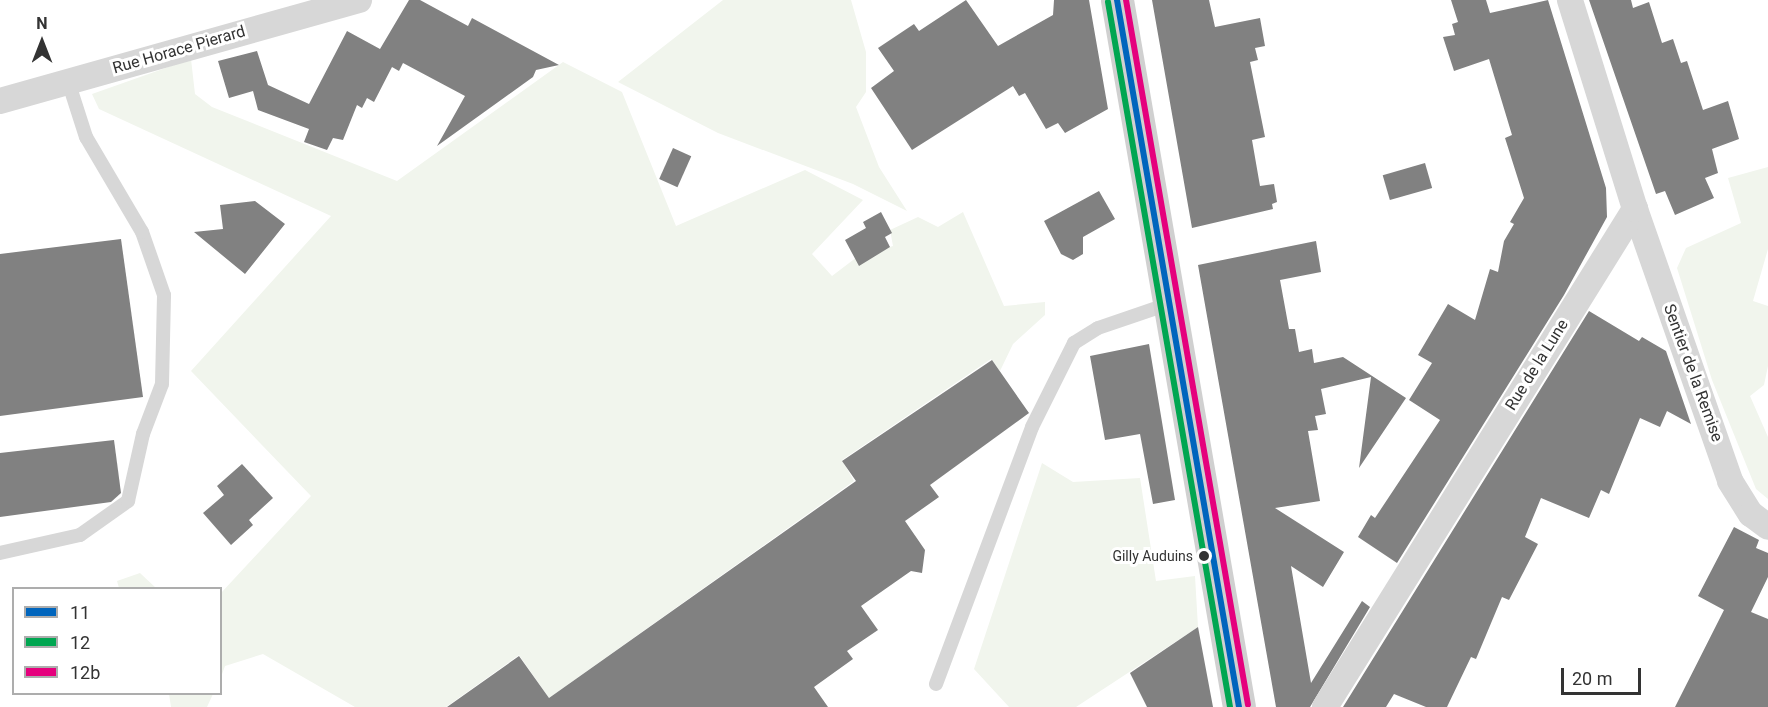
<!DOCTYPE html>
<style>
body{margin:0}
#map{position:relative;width:1768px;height:707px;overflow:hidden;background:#fff;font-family:Roboto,sans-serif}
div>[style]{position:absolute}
.green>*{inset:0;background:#f1f5ed}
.building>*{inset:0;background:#818181;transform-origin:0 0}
.service>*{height:14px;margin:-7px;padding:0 7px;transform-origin:7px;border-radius:7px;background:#d7d7d7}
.minor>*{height:26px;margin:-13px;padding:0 13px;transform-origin:13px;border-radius:13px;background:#d7d7d7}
.secondary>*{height:33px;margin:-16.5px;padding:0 16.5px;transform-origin:16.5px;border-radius:16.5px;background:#d0d0d0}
.bus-1>*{height:6px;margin:-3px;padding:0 3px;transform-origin:3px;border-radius:3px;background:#0065bd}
.bus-2>*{height:6px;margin:-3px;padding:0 3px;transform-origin:3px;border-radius:3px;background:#00a651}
.bus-3>*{height:6px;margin:-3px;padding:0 3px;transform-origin:3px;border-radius:3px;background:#e5007d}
.dots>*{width:16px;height:16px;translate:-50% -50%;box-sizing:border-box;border:3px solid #fff;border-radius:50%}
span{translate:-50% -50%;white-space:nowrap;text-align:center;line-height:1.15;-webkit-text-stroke:6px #fff;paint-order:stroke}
.bus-label{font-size:14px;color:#333}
.right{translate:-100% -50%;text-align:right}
.street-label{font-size:16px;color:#333}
.legend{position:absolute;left:12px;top:587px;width:210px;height:108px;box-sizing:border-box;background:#fff;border:2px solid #adadad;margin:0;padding:8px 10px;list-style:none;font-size:18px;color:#333}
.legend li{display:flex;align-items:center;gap:12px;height:30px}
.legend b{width:30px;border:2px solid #adadad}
.north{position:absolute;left:12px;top:12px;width:60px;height:60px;-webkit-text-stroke:4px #fff;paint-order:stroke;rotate:0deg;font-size:16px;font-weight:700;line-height:24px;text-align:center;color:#333}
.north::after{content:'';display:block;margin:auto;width:21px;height:27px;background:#333;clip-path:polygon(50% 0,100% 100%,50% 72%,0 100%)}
.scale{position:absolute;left:1561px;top:668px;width:80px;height:27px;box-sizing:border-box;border:3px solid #333;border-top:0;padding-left:8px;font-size:18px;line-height:21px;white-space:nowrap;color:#333;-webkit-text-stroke:4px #fff;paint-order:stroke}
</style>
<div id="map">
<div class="green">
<i style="clip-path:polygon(723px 0,851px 0,866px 52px,866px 92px,856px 107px,879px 167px,907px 211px,853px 184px,718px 133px,618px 82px)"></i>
<i style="clip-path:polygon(191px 59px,195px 94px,212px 107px,397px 181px,563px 62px,622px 92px,676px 226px,805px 170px,863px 200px,812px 254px,832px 276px,857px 257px,893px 246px,890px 230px,918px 217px,938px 227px,963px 212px,1004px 306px,1045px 302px,1045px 315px,1013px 344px,1000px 371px,991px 359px,842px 460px,854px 481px,549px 698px,519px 655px,446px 707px,355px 707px,263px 654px,225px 666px,221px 677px,221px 593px,311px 496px,191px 371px,331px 216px,99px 109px,92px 94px)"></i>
<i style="clip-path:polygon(1768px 167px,1768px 249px,1753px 301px,1768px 306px,1768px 366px,1764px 385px,1750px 396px,1768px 437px,1768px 499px,1756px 489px,1712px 380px,1677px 268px,1686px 248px,1741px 223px,1728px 178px)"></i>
<i style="clip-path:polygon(1042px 463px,1073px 482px,1140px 478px,1156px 581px,1195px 576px,1198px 627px,1076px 707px,1009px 707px,974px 669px)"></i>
<i style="clip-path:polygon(140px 573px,156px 588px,119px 588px,117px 581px)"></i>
<i style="clip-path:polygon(169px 694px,213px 694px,207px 707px,171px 707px)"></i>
</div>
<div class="building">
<i style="clip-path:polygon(409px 0,420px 0,468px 26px,472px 18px,559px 65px,536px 70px,533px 77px,437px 146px,465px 96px,403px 63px,399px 71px,392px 67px,374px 102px,367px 98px,362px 108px,357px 105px,343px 140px,333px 138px,327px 150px,304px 142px,309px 129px,258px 110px,253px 91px,229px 98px,218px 61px,257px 51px,268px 85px,309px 104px,347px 31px,380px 49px)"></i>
<i style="clip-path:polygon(966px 0,998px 46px,1053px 15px,1054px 0,1089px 0,1108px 109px,1065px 133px,1058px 123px,1046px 129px,1025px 93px,1019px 96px,1013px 86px,912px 150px,871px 88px,894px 71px,878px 48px,914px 24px,919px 31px)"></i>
<i style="clip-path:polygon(1152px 0,1209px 0,1215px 27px,1260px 18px,1265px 46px,1255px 48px,1258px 60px,1250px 62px,1265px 137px,1252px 140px,1260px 186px,1274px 184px,1277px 202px,1272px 204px,1273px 209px,1192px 228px)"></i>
<i style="clip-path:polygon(1451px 0,1486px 0,1490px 13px,1548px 0,1606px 188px,1607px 217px,1564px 295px,1397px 563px,1358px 537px,1371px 515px,1375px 518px,1440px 420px,1409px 400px,1432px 363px,1418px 355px,1448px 304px,1475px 320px,1490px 269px,1498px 272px,1504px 241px,1514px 224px,1510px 222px,1524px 198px,1505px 138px,1512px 135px,1489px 59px,1454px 71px,1443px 37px,1455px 35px,1452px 24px,1458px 22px)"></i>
<i style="clip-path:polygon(1589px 0,1631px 0,1633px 8px,1649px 2px,1662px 43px,1673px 39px,1681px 63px,1687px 61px,1703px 110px,1728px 101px,1739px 139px,1712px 149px,1718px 173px,1705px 178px,1714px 198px,1675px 215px,1665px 191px,1656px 194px)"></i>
<i style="left:673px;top:148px;width:20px;height:34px;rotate:24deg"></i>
<i style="left:1425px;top:163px;width:26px;height:44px;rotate:74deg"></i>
<i style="clip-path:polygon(1099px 191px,1115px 219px,1083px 237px,1083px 254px,1073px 260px,1061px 254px,1044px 221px)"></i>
<i style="clip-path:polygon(255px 201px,285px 224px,245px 274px,194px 232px,223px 229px,220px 205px)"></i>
<i style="clip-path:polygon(881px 212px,892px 233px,885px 237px,890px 247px,859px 266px,845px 240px,866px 228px,863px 222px)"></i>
<i style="clip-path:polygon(121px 239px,143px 397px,0 416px,0 254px)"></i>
<i style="clip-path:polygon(1316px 241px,1321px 272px,1280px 280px,1289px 329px,1295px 329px,1299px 352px,1312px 349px,1314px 363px,1343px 357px,1406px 398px,1359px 468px,1371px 377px,1321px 389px,1326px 414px,1315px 416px,1318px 430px,1308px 431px,1320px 501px,1275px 508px,1344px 552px,1323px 587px,1291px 566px,1311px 683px,1362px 601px,1370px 607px,1310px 707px,1276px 707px,1198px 265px)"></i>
<i style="clip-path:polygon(1589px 311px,1639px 341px,1642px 337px,1666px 351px,1691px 424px,1667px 411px,1660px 427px,1640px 418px,1609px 494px,1601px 490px,1589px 518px,1541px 498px,1525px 537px,1538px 544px,1509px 600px,1502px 597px,1476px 659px,1471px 657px,1447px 707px,1426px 707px,1394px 694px,1386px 707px,1343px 707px)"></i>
<i style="clip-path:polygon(1149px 344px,1175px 500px,1153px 504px,1140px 434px,1105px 440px,1090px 356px)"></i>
<i style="clip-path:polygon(992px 360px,1029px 413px,930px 485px,939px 497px,905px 521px,925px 550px,922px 573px,911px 571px,861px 606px,878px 630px,847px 651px,853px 659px,814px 687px,828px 707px,447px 707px,519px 656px,549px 698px,856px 481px,842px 461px)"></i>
<i style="clip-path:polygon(114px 440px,121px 493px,111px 502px,0 517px,0 453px)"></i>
<i style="clip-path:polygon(242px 464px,273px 498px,249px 520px,253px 525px,231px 545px,203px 513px,224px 495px,217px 486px)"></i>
<i style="clip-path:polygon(1734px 527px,1759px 540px,1756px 548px,1768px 553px,1768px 577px,1751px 612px,1768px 619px,1768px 707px,1675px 707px,1724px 610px,1698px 596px)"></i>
<i style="clip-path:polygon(1198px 627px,1213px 707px,1147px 707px,1130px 673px)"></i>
</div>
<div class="service">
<i style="left:0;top:553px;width:82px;rotate:-12.7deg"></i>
<i style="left:80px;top:535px;width:59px;rotate:-35.3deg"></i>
<i style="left:128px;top:501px;width:69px;rotate:-77.4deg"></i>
<i style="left:143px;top:434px;width:53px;rotate:-69.2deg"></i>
<i style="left:162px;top:384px;width:89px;rotate:-88.7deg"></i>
<i style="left:164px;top:295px;width:67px;rotate:-109.2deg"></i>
<i style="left:142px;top:232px;width:110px;rotate:-120.5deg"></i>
<i style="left:86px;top:137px;width:59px;rotate:-107.8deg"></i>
<i style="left:936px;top:684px;width:274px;rotate:-69.5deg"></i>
<i style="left:1032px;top:427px;width:94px;rotate:-63.4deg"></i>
<i style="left:1074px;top:343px;width:28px;rotate:-32deg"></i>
<i style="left:1098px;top:328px;width:74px;rotate:-18.9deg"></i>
</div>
<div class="minor">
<i style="left:0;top:101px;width:373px;rotate:-15.7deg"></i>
<i style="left:1635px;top:209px;width:288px;rotate:70.7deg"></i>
<i style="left:1730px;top:481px;width:39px;rotate:58deg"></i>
<i style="left:1751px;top:514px;width:21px;rotate:37deg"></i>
<i style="left:1325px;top:707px;width:587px;rotate:-58.1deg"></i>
<i style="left:1635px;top:209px;width:219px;rotate:-107.3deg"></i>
</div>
<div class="secondary">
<i style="left:1117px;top:0;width:717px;rotate:80.21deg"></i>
</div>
<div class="bus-1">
<i style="left:1117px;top:0;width:717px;rotate:80.21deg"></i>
</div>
<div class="bus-2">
<i style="left:1108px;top:2px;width:715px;rotate:80.18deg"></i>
</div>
<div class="bus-3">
<i style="left:1126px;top:0;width:715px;rotate:80.18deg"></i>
</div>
<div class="dots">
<i style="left:1204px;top:556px;background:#333"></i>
</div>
<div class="bus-label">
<span class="right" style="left:1193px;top:556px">Gilly Auduins</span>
</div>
<div class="street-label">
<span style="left:179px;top:50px;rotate:-16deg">Rue Horace Pierard</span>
<span style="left:1537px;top:365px;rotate:-58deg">Rue de la Lune</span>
<span style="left:1693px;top:373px;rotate:70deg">Sentier de la Remise</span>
</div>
<ul class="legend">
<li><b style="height:8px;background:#0065bd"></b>11</li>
<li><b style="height:8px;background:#00a651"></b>12</li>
<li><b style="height:8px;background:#e5007d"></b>12b</li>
</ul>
<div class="north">N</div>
<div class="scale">20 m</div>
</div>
